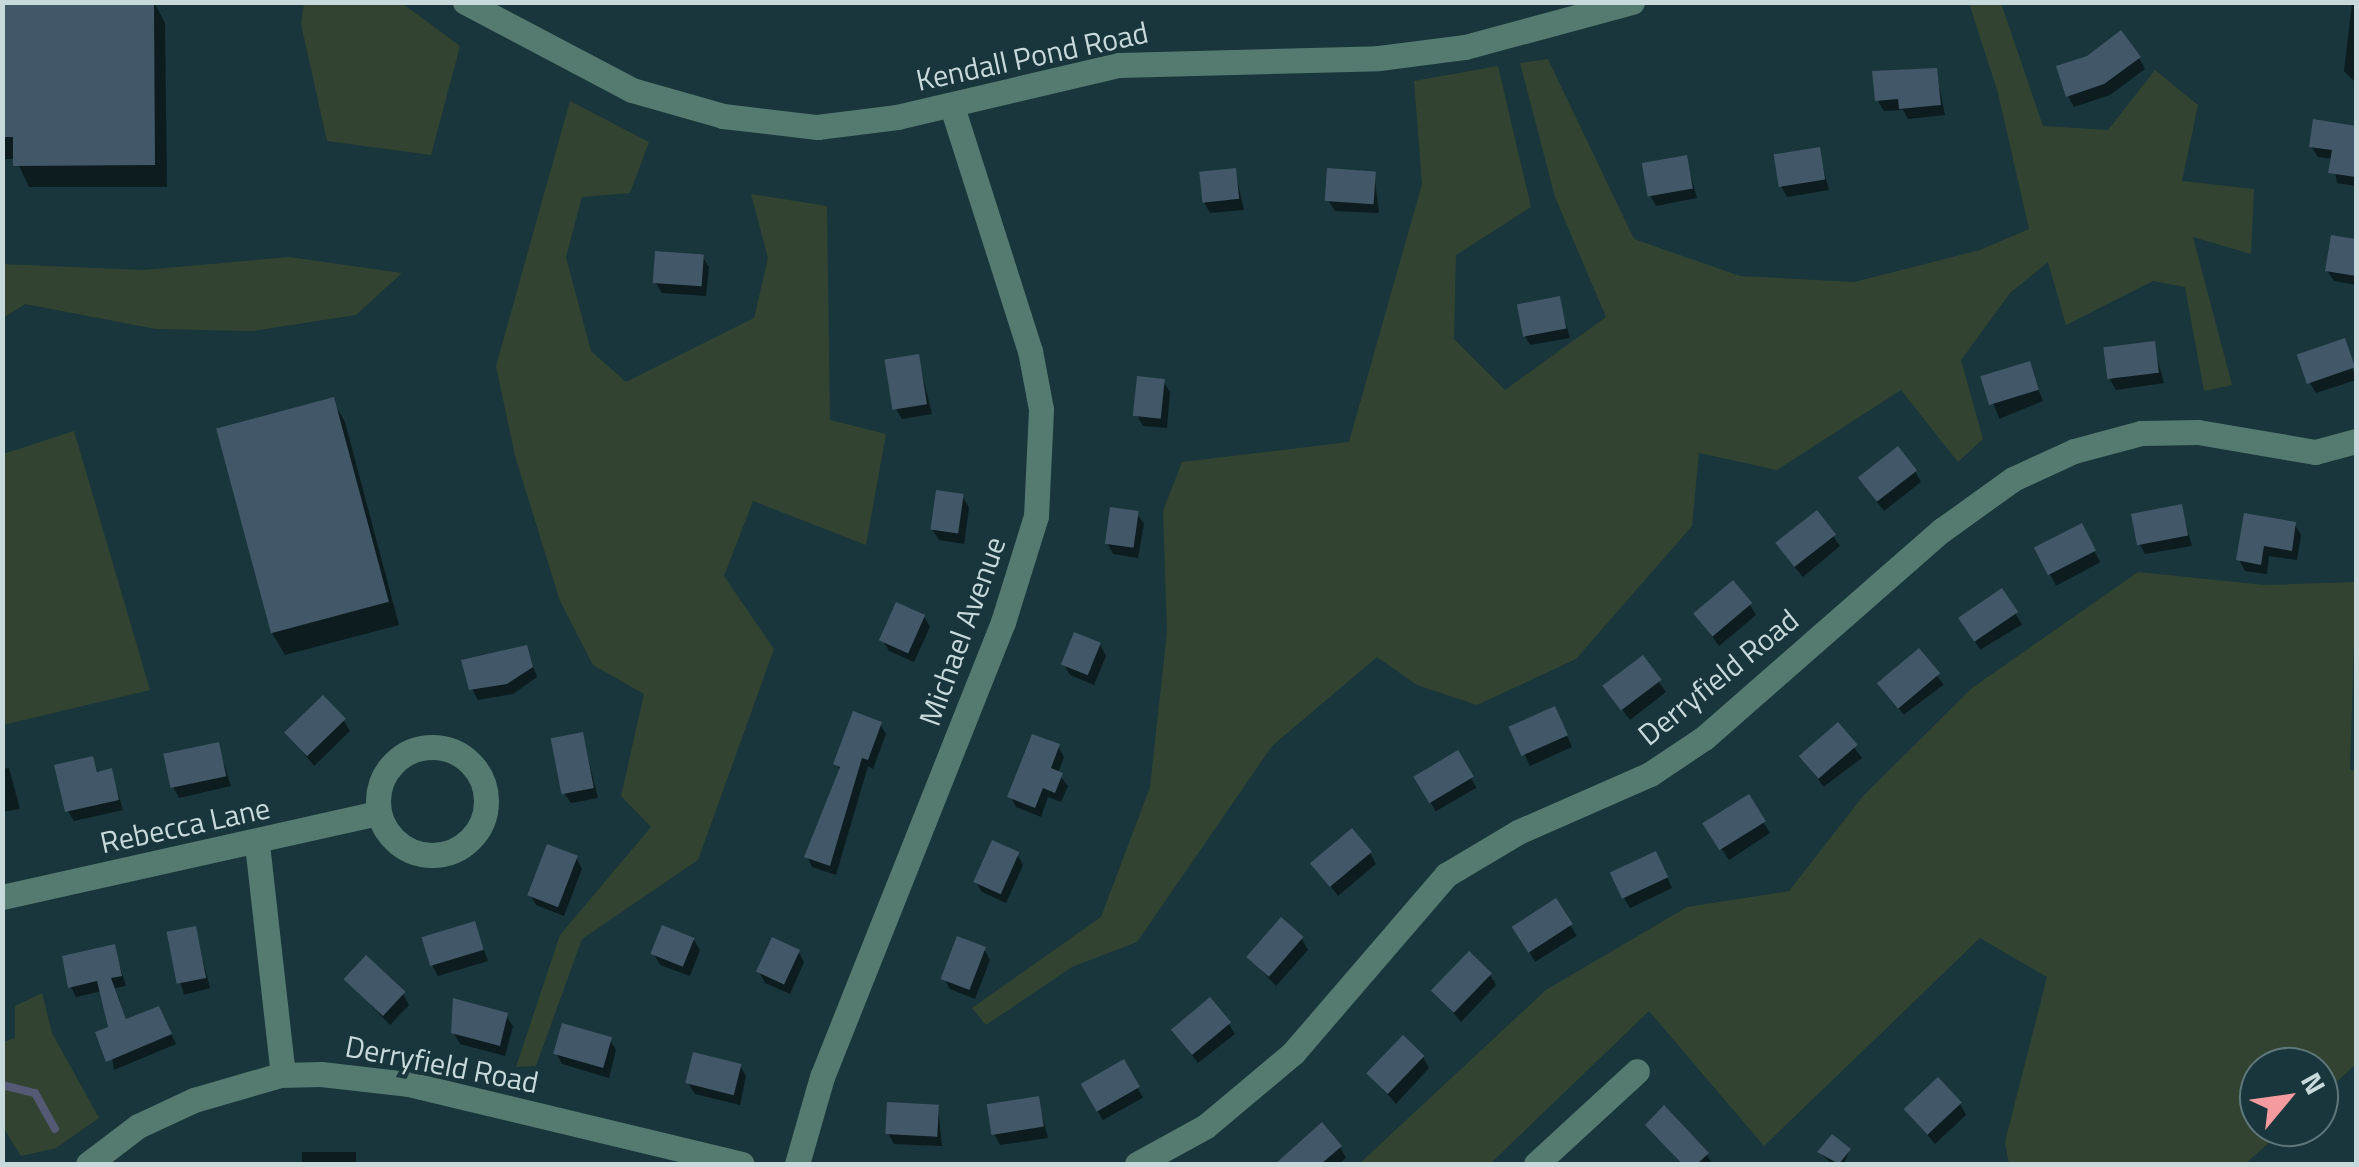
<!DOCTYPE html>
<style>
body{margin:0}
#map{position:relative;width:2359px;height:1167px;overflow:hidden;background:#18363b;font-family:"Titillium Web",sans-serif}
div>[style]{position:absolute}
.green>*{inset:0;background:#334331}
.shadow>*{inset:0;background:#0007;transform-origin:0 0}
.stream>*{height:8px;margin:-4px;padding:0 4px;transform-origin:4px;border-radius:4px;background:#555a74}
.building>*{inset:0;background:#425767;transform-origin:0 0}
.minor>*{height:25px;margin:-12.5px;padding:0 12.5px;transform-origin:12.5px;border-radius:12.5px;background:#557b70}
.minor>.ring{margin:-12.5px;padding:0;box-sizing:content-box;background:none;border:25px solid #557b70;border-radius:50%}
span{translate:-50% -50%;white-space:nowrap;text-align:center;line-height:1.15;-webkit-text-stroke:8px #18363b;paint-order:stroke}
.street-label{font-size:30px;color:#c8d9dc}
.frame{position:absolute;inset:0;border:5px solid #c8d9dc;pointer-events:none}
.north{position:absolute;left:2239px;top:1047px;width:100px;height:100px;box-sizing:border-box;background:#18363b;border:2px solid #5e777b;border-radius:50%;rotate:61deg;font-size:28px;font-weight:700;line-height:40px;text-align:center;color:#c8d9dc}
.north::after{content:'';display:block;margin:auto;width:35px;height:45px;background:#f59b9f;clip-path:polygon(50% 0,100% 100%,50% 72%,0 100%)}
</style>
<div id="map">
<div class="green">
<i style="clip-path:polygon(304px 3px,402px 3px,460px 46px,431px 155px,327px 141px,301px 24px)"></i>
<i style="clip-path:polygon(1969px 3px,2001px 3px,2043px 126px,2108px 130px,2155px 70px,2198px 105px,2182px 181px,2254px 189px,2251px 254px,2193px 237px,2232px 385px,2204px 391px,2185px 287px,2153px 281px,2066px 325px,2048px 262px,2010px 293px,1961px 360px,1983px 439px,1958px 462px,1901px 390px,1777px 470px,1699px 453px,1692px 526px,1576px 659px,1477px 705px,1417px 685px,1377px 657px,1272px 746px,1137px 942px,1072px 967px,986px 1025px,972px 1008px,1101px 917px,1150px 787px,1167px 632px,1163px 511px,1182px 462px,1349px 442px,1422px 184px,1414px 81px,1498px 66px,1531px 207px,1456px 255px,1454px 339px,1505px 390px,1606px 317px,1555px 197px,1520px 63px,1548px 59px,1634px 239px,1740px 276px,1854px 282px,1980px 250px,2029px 229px,1998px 93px)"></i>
<i style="clip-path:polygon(570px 101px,649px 142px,630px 193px,582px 197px,566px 257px,591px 351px,626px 382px,754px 318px,768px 258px,751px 194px,827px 206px,830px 420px,886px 434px,866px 545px,753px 501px,724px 576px,774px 649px,698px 860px,582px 939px,536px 1066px,516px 1067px,560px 935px,651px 827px,621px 796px,644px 694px,593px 665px,560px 601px,515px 456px,496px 366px)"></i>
<i style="clip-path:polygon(289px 257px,402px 273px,356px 315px,252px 331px,156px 329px,25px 304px,3px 318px,3px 264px,143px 270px)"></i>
<i style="clip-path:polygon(74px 431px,150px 690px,3px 725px,3px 454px)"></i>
<i style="clip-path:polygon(2138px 572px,2264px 585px,2356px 582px,2350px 769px,2356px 772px,2356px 1064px,2319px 1098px,2319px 1067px,2259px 1067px,2259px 1127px,2287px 1127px,2245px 1164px,2009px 1164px,2005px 1142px,2047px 977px,1980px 938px,1764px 1146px,1649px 1011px,1490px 1164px,1359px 1164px,1546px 990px,1687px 907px,1789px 891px,1863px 796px,1972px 688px)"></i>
<i style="clip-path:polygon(42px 993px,52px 1033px,99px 1118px,56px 1148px,21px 1156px,3px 1127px,3px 1042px,15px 1038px,15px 1006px)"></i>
</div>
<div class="shadow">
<i style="clip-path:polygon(2px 2px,154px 2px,165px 23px,167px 187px,29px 187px,16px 159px,2px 159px)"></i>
<i style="clip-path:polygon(2352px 3px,2356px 3px,2356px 83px,2344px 71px)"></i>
<i style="clip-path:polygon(2139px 58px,2145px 69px,2110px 95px,2074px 107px,2068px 96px)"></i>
<i style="clip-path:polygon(1936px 71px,1945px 115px,1908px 119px,1903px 110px,1884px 111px,1878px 101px)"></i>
<i style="clip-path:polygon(2315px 122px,2356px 128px,2356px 186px,2337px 183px,2333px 159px,2318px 157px,2311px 146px)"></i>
<i style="clip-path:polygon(1818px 149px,1829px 190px,1787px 197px,1781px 186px)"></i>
<i style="clip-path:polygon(1686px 158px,1697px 198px,1656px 206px,1650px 195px)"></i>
<i style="clip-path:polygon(1235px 171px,1244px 210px,1210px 213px,1204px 202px)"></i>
<i style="clip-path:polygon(1374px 173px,1379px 213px,1335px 211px,1328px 200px)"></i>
<i style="clip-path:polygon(2333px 238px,2356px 242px,2356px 285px,2334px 281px,2327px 270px)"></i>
<i style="clip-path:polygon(702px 256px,709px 267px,706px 296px,662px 293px,656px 283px)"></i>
<i style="clip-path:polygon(1559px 299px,1570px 338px,1530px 345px,1524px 334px)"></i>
<i style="clip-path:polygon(2344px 341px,2356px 380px,2316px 393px,2310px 383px)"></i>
<i style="clip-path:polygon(2153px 344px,2164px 383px,2116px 390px,2110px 380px)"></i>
<i style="clip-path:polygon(918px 357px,932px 414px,902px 419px,896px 409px)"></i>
<i style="left:2028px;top:364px;width:40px;height:47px;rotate:68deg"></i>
<i style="clip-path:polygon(1163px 381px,1170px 392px,1167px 428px,1143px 426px,1137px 415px)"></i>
<i style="clip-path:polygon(332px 400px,345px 422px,399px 625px,285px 655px,272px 633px)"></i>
<i style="clip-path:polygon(1915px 471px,1921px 482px,1884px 511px,1867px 489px)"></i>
<i style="clip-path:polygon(963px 497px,969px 508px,964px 544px,939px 540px,932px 529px)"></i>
<i style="clip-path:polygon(2181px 507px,2192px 546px,2145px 554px,2139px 543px)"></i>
<i style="clip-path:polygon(1137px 514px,1144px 524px,1138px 558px,1113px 554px,1107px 543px)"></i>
<i style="clip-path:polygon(1817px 514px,1840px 546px,1803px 577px,1785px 555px)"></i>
<i style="clip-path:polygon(2295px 525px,2301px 535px,2297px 560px,2269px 556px,2267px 574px,2245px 571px,2239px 560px)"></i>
<i style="left:2081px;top:526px;width:41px;height:50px;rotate:62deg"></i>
<i style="left:2002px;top:591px;width:39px;height:49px;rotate:59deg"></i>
<i style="clip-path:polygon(1750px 605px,1756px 615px,1719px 646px,1696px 614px)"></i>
<i style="clip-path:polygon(924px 616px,930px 627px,914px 662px,889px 651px,883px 641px)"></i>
<i style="clip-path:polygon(1100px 645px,1106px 656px,1094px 685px,1070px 675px,1064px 665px)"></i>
<i style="clip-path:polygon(526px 648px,537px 677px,513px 694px,478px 700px,472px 689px)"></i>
<i style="left:1919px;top:652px;width:41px;height:50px;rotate:53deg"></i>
<i style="clip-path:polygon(1642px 659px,1666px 692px,1630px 720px,1613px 697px)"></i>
<i style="clip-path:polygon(1560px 720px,1572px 747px,1530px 766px,1512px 728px)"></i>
<i style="clip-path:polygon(344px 721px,350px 731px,314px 766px,287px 733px)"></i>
<i style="clip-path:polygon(880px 724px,886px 734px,873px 769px,868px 766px,836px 875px,812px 867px,807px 856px,841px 772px,836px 764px)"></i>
<i style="left:1838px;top:726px;width:40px;height:48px;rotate:53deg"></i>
<i style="clip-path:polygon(582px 734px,598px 798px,571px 803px,564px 793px)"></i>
<i style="clip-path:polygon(218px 745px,231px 786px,179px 798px,173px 787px)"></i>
<i style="clip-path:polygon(1058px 746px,1064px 757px,1058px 773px,1068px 786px,1061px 802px,1048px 797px,1041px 817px,1016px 807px,1010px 796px)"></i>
<i style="left:1457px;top:754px;width:39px;height:47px;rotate:60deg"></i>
<i style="clip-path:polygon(92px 759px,99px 774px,111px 771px,123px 810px,74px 821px,68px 811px)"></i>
<i style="clip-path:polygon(9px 768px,20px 809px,2px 812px,2px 769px)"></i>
<i style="clip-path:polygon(1748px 798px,1770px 833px,1729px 860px,1713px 836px)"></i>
<i style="clip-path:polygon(1370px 853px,1376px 864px,1338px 896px,1314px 864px)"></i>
<i style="clip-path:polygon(1017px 854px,1023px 865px,1006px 903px,982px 892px,976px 882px)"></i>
<i style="clip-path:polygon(576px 858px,582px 869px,564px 916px,536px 905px,530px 894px)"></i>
<i style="clip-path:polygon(1661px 864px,1672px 888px,1630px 908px,1624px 898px)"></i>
<i style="left:1555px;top:901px;width:41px;height:49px;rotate:58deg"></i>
<i style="clip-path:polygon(474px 924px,488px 961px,438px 976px,432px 965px)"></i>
<i style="left:195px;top:928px;width:62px;height:27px;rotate:76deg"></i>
<i style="clip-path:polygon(1302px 939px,1308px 950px,1276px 986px,1249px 957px)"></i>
<i style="clip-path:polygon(694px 940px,700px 950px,690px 976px,660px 965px,654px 954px)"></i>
<i style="clip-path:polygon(114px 947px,126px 986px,115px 988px,127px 1022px,164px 1019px,176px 1044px,114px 1070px,102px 991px,76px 997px,71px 987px)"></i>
<i style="clip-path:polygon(984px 949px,990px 960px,975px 999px,950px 989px,944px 978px)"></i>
<i style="clip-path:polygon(798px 951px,804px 962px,790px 994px,765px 983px,759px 972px)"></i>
<i style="clip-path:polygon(1490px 975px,1496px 985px,1461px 1022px,1436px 992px)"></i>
<i style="clip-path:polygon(346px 979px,403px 994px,409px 1005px,390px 1025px)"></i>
<i style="clip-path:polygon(506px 1016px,513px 1026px,505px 1056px,460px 1044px,454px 1033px)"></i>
<i style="clip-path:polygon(1228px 1023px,1235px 1034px,1198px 1063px,1173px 1030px)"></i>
<i style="clip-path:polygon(610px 1040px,616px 1050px,609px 1078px,562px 1064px,556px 1053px)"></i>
<i style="clip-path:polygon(1423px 1057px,1429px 1068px,1396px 1104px,1370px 1074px)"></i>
<i style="left:1123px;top:1062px;width:41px;height:46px;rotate:61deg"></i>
<i style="clip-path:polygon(740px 1066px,746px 1076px,740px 1105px,695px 1094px,688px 1083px)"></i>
<i style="clip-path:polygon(1038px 1099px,1048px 1138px,1000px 1145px,994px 1134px)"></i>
<i style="clip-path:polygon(1960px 1104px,1966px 1115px,1935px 1144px,1907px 1110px)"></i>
<i style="clip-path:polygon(938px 1107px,942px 1146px,894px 1144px,888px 1133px)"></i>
<i style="clip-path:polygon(1648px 1125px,1707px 1155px,1712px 1164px,1681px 1164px)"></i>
<i style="clip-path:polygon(1340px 1147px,1346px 1158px,1339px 1164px,1292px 1164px,1287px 1157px)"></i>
<i style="clip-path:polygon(1849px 1151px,1844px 1164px,1832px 1164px,1820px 1153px)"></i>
<i style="left:302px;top:1152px;width:54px;height:12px"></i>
</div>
<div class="stream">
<i style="left:2px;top:1085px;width:34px;rotate:14deg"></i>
<i style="left:35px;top:1093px;width:41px;rotate:60.9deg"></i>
</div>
<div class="building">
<i style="clip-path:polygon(2px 2px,154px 2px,155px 165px,13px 166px,13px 137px,2px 137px)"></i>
<i style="clip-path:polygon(2121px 30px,2141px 57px,2104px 84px,2066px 97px,2056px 66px,2087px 56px)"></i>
<i style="clip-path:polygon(1937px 68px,1941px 105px,1899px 109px,1898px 99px,1875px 101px,1872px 71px)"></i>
<i style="clip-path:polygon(2313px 119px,2356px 126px,2356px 177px,2328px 173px,2332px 150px,2309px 147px)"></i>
<i style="left:1820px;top:147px;width:33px;height:47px;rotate:81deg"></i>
<i style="left:1687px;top:155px;width:34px;height:46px;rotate:80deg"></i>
<i style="left:1236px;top:168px;width:31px;height:37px;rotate:84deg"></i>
<i style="left:1327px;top:168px;width:49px;height:33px;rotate:4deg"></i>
<i style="clip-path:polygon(2331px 235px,2356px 239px,2356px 276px,2325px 271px)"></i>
<i style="left:655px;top:251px;width:49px;height:32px;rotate:4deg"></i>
<i style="left:1560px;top:296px;width:33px;height:44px;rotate:79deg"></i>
<i style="left:2345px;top:338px;width:31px;height:51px;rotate:71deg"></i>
<i style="left:2155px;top:341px;width:32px;height:52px;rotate:83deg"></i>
<i style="left:919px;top:354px;width:51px;height:35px;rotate:81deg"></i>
<i style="left:2030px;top:361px;width:30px;height:52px;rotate:73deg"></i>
<i style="left:1137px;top:376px;width:28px;height:40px;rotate:6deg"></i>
<i style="left:334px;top:397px;width:212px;height:122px;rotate:75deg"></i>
<i style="left:1898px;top:446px;width:31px;height:51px;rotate:52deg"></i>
<i style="left:936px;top:490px;width:28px;height:40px;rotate:8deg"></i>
<i style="left:2182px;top:504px;width:32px;height:52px;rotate:79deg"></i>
<i style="left:1110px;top:507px;width:29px;height:37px;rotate:8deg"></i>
<i style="left:1817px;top:510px;width:31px;height:53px;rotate:52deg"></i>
<i style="clip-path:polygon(2244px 513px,2296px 522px,2292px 551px,2264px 546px,2261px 565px,2236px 560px)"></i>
<i style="left:2082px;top:523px;width:31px;height:54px;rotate:63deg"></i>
<i style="left:1733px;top:580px;width:30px;height:52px;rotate:50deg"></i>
<i style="left:2002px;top:588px;width:29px;height:53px;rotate:56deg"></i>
<i style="left:896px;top:602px;width:32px;height:42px;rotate:24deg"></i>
<i style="left:1074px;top:632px;width:29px;height:35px;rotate:22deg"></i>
<i style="clip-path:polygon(527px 645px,533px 667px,507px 684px,469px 690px,461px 660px)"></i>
<i style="left:1919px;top:648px;width:33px;height:55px;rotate:50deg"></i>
<i style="left:1643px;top:655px;width:31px;height:51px;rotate:53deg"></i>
<i style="left:323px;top:695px;width:33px;height:54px;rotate:46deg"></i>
<i style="left:1555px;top:706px;width:32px;height:51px;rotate:66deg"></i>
<i style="clip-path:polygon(853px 711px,882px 722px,868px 760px,862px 758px,830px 866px,804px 857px,840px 767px,833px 764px)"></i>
<i style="left:1838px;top:722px;width:30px;height:52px;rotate:49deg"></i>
<i style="left:583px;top:732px;width:57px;height:33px;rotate:79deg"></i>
<i style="clip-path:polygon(1032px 734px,1060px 744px,1051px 768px,1063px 773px,1055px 793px,1043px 788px,1035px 808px,1007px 797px)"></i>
<i style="left:219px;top:742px;width:35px;height:57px;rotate:78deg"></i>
<i style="left:1458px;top:750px;width:31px;height:52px;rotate:59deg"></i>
<i style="clip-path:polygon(93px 756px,97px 772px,112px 768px,119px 800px,65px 812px,54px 765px)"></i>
<i style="left:1749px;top:794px;width:32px;height:55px;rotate:58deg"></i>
<i style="left:1352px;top:828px;width:31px;height:55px;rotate:50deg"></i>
<i style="left:992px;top:840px;width:30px;height:46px;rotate:24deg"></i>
<i style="left:547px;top:844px;width:33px;height:55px;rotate:21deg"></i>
<i style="left:1656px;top:851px;width:29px;height:51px;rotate:65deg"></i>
<i style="left:1556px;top:898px;width:31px;height:53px;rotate:57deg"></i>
<i style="left:1281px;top:917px;width:30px;height:53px;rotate:41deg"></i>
<i style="left:475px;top:921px;width:30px;height:56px;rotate:73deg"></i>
<i style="left:662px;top:925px;width:35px;height:31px;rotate:22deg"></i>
<i style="left:196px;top:926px;width:53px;height:30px;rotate:79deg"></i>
<i style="left:957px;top:936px;width:31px;height:46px;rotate:21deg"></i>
<i style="left:772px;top:937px;width:31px;height:38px;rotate:25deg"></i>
<i style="clip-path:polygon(115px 944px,122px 976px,111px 978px,126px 1019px,159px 1006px,172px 1034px,106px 1062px,95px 1032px,108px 1027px,97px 981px,68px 988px,62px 956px)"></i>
<i style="left:1469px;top:951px;width:32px;height:55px;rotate:44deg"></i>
<i style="left:366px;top:955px;width:54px;height:33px;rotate:43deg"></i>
<i style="left:1210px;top:997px;width:33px;height:51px;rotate:50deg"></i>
<i style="clip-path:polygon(453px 998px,508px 1013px,500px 1046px,451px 1033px)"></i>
<i style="left:562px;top:1023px;width:52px;height:32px;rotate:16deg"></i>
<i style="left:1403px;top:1035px;width:30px;height:53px;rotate:44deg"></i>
<i style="left:693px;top:1052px;width:50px;height:32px;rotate:14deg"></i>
<i style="left:1124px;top:1059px;width:32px;height:50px;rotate:60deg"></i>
<i style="left:1938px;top:1077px;width:35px;height:47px;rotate:47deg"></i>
<i style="left:1039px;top:1096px;width:31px;height:53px;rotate:81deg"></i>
<i style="left:887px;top:1102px;width:52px;height:32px;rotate:3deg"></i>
<i style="clip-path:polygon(1664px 1105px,1709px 1153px,1697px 1164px,1682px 1164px,1645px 1125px)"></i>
<i style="clip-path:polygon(1322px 1122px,1342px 1146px,1321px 1164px,1275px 1164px)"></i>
<i style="clip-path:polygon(1832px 1134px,1851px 1149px,1839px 1164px,1817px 1152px)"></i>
</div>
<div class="minor">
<i style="left:465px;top:2px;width:189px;rotate:27.8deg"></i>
<i style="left:632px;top:90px;width:95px;rotate:15.9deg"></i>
<i style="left:723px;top:116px;width:95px;rotate:6.7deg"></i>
<i style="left:817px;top:127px;width:81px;rotate:-7.1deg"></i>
<i style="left:897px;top:117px;width:228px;rotate:-13.2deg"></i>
<i style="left:1119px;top:65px;width:260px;rotate:-1.5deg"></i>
<i style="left:1379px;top:58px;width:87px;rotate:-7.3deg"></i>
<i style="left:1465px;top:47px;width:173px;rotate:-15.1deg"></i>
<i class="ring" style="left:378px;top:747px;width:83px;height:83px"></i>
<i style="left:257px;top:844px;width:232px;rotate:83.6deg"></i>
<i style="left:2px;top:897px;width:386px;rotate:-12.6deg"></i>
<i style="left:88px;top:1164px;width:63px;rotate:-37.2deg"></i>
<i style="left:138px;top:1126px;width:62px;rotate:-24.9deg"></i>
<i style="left:194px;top:1100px;width:90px;rotate:-16.2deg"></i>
<i style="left:280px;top:1075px;width:41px;rotate:-1.4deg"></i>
<i style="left:321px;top:1074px;width:89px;rotate:6.5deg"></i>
<i style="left:409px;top:1084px;width:342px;rotate:13.5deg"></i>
<i style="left:797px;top:1164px;width:91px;rotate:-74deg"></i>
<i style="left:822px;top:1077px;width:490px;rotate:-68.3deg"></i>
<i style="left:1003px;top:622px;width:111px;rotate:-72.7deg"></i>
<i style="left:1036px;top:516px;width:107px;rotate:-87.3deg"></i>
<i style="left:1041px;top:409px;width:59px;rotate:-100.7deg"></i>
<i style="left:1030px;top:351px;width:257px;rotate:-107.7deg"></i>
<i style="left:1137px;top:1164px;width:79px;rotate:-28.8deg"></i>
<i style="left:1206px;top:1126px;width:114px;rotate:-40deg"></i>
<i style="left:1293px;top:1053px;width:235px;rotate:-49.3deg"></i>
<i style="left:1446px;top:875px;width:84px;rotate:-30.8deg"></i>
<i style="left:1518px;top:832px;width:144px;rotate:-23.7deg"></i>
<i style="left:1650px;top:774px;width:65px;rotate:-33.7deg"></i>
<i style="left:1704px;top:738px;width:316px;rotate:-41.2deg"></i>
<i style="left:1942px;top:530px;width:87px;rotate:-35.7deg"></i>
<i style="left:2013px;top:479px;width:67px;rotate:-24.7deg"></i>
<i style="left:2074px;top:451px;width:69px;rotate:-15deg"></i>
<i style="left:2141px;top:433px;width:57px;rotate:-1deg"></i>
<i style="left:2198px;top:432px;width:119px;rotate:9.7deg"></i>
<i style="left:2315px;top:452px;width:42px;rotate:-15deg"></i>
<i style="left:1536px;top:1164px;width:137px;rotate:-42.6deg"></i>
</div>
<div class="street-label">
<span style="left:1032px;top:56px;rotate:-12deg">Kendall Pond Road</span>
<span style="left:962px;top:631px;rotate:-70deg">Michael Avenue</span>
<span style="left:1718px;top:677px;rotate:-39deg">Derryfield Road</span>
<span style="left:185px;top:825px;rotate:-12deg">Rebecca Lane</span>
<span style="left:442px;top:1064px;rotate:11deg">Derryfield Road</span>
</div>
<div class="frame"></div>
<div class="north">N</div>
</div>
